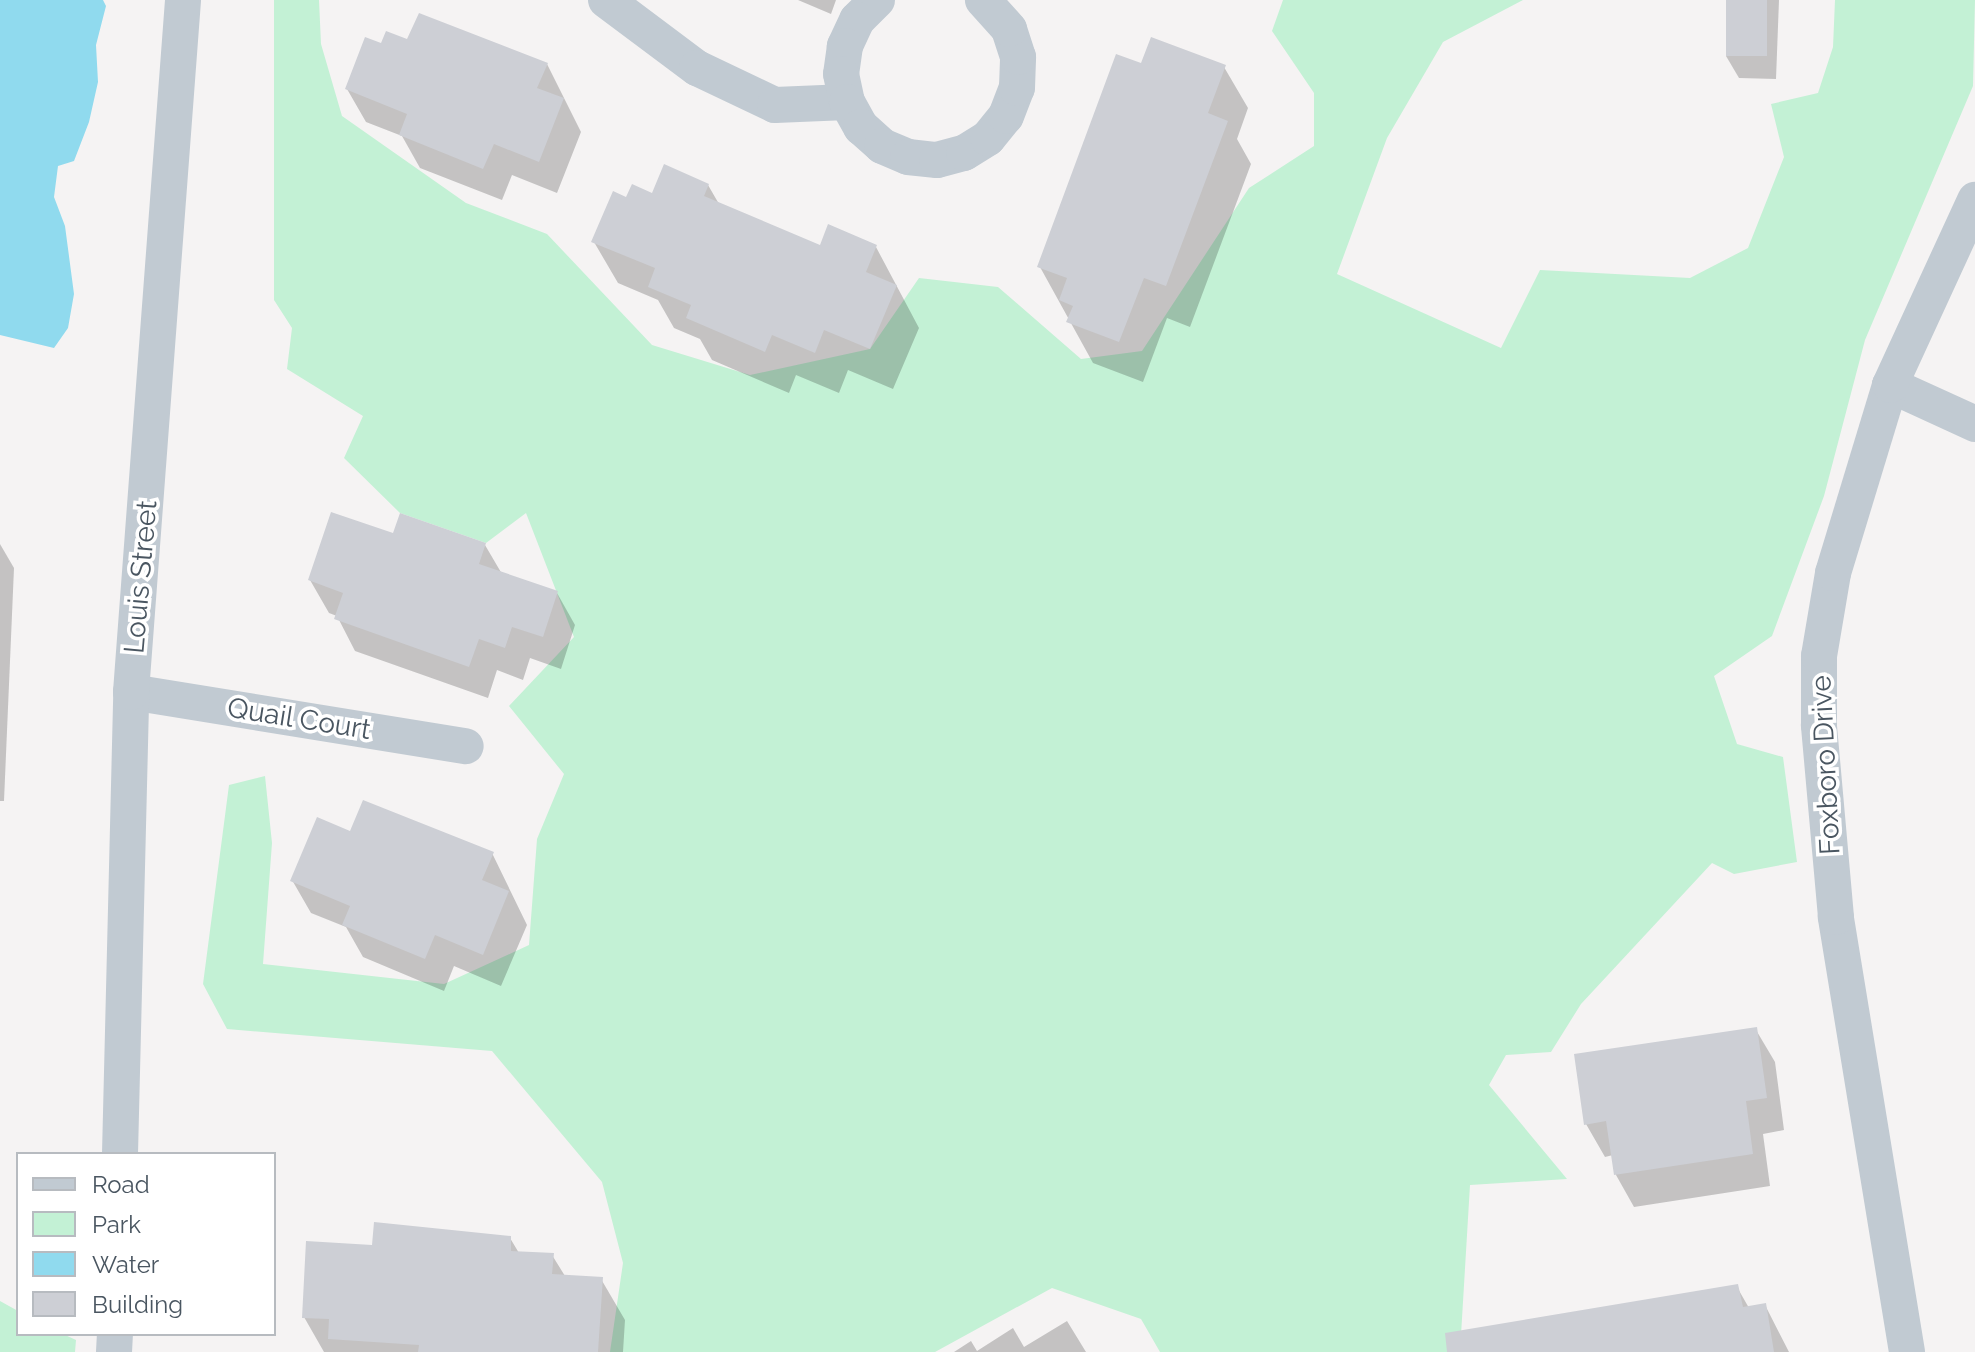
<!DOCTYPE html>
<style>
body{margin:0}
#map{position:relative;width:1975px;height:1352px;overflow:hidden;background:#f5f3f3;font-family:Raleway,sans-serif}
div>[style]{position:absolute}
.green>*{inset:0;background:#c3f1d5}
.water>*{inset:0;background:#90daee}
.shadow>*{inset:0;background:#0003}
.building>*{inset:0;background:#cdcfd5;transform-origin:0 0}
.minor>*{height:36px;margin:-18px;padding:0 18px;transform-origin:18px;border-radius:18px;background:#c1cad2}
span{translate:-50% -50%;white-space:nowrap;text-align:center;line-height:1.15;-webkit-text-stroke:7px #fff;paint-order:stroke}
.street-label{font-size:28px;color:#4a5661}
.legend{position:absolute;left:16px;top:1152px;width:260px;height:184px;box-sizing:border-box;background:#fff;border:2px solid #b7bbc0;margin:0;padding:10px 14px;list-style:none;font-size:24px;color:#4a5661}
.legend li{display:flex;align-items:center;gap:16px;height:40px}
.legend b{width:40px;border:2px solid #b7bbc0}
</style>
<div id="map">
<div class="green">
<i style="clip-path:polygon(274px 0,319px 0,321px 44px,342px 116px,466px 203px,547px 234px,652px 345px,750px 375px,870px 349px,919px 278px,998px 287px,1081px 359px,1142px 351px,1249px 188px,1314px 146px,1314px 93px,1272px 31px,1283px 0,1523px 0,1443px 42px,1387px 138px,1337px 274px,1501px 348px,1540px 270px,1690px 278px,1748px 248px,1784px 157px,1771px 104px,1818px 93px,1833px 47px,1835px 0,1975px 0,1973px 86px,1865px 340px,1824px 496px,1772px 636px,1714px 676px,1737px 744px,1783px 757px,1797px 862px,1734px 874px,1712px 863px,1581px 1004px,1551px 1052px,1506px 1055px,1489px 1085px,1567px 1179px,1470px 1185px,1460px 1352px,1160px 1352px,1141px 1319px,1052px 1288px,935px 1352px,610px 1352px,623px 1263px,602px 1182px,492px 1051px,227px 1029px,203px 984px,229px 785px,265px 776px,272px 843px,263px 964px,444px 984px,529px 945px,537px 839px,564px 774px,509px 706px,574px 637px,526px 513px,486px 543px,400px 513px,344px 458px,363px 416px,287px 369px,292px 328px,274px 300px)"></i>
<i style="clip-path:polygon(0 1301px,18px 1311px,18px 1334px,63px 1334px,76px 1340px,75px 1352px,0 1352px)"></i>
</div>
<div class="water">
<i style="clip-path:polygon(0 0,103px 0,106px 6px,96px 45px,98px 82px,89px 122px,74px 161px,58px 166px,54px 197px,65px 226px,74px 294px,68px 328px,54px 348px,0 335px)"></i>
</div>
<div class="shadow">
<i style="clip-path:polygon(798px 0,836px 0,831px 14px)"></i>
<i style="clip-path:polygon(1728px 0,1779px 0,1776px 79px,1739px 78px,1726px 56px)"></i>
<i style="clip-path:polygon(408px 42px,547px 64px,581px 132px,557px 193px,512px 175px,502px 200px,420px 168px,402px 136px,366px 122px,347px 89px,382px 46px)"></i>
<i style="clip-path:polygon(1142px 66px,1224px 67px,1248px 108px,1237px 139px,1251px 164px,1190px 327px,1167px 318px,1143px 382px,1093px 363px,1040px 267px)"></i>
<i style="clip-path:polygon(708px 185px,719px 204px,821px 248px,876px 247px,919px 328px,893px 389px,848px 370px,839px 393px,796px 375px,789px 393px,712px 360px,700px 339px,674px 328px,658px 300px,618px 283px,594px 242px,627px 200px)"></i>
<i style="clip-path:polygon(395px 536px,485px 545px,502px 574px,557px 593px,575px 625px,561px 669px,530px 658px,523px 680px,497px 670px,488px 698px,355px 651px,337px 616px,329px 613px,310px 580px)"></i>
<i style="clip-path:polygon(0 544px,14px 568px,4px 801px,0 801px)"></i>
<i style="clip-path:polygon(351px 834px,492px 853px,527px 925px,501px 986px,454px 966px,444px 991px,363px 957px,346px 927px,311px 913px,292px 880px)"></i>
<i style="clip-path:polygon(1756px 1030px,1775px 1062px,1784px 1130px,1763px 1134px,1770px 1186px,1634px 1207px,1616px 1175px,1613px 1155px,1605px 1157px,1586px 1124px)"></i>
<i style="clip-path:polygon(376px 1224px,510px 1238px,519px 1253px,552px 1255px,565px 1276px,601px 1279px,625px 1320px,623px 1352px,324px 1352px,304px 1317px,374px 1247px)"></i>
<i style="clip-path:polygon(1737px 1287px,1749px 1308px,1765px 1305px,1789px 1352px,1501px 1352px)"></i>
<i style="clip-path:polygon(1067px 1321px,1086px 1352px,954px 1352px,971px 1341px,977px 1351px,1013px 1328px,1024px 1347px)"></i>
</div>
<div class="building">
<i style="left:1726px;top:0;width:41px;height:56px"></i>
<i style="clip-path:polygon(419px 13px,548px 63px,537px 88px,564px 98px,539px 162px,494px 144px,483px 169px,399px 135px,407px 114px,345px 89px,365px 37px,381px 43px,386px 31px,407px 39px)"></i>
<i style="clip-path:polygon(1151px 37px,1226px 65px,1208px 113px,1228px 121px,1166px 286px,1144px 278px,1119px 342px,1066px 322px,1073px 306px,1059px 300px,1067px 278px,1037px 267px,1116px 54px,1141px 63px)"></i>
<i style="clip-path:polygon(664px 164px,709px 184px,704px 196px,820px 245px,828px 224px,877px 245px,866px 272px,897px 285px,870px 349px,824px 330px,815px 353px,772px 335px,765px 352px,686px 318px,691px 305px,648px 287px,655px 268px,591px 242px,613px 191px,626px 197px,632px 184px,652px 193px)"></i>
<i style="clip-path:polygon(331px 512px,393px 533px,400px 513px,486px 543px,479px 564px,558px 591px,543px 637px,512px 627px,505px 648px,479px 639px,469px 667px,334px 619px,343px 593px,308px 580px)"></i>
<i style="clip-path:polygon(363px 800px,494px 852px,482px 880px,509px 891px,483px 955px,435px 935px,425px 959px,342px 925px,350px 906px,290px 881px,317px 817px,350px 831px)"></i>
<i style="clip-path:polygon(1757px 1027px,1767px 1098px,1746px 1101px,1753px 1154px,1614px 1175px,1606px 1121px,1584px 1125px,1574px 1054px)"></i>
<i style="clip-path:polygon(374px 1222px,511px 1236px,511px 1251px,554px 1253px,552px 1274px,603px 1277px,598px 1352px,418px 1352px,419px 1345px,328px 1339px,329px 1319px,302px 1318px,306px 1241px,372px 1245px)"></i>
<i style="clip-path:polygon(1738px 1284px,1743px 1307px,1766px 1303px,1774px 1352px,1447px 1352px,1445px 1333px)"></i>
</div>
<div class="minor">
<i style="left:606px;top:0;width:114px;rotate:36.8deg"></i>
<i style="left:697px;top:68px;width:86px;rotate:25.4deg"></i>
<i style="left:775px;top:105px;width:72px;rotate:-2.4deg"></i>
<i style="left:877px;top:0;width:28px;rotate:135deg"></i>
<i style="left:857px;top:20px;width:29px;rotate:115deg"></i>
<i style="left:845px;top:46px;width:28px;rotate:98deg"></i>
<i style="left:841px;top:74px;width:29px;rotate:78deg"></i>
<i style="left:847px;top:102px;width:29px;rotate:61deg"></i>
<i style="left:861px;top:127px;width:28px;rotate:42deg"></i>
<i style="left:882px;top:146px;width:28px;rotate:23deg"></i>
<i style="left:908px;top:157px;width:29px;rotate:6deg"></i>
<i style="left:937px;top:160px;width:28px;rotate:-15deg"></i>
<i style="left:964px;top:153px;width:28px;rotate:-32deg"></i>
<i style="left:988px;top:138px;width:28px;rotate:-51deg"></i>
<i style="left:1006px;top:116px;width:30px;rotate:-69deg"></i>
<i style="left:1017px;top:88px;width:31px;rotate:-88deg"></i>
<i style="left:1018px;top:57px;width:29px;rotate:-108deg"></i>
<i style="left:1009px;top:29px;width:39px;rotate:-132deg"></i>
<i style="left:1890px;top:385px;width:94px;rotate:24.6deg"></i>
<i style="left:131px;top:692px;width:339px;rotate:9.2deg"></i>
<i style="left:120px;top:1154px;width:462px;rotate:-88.6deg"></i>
<i style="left:131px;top:692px;width:694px;rotate:-85.7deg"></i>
<i style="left:114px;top:1352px;width:18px;rotate:-87deg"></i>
<i style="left:1907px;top:1352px;width:441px;rotate:-99.3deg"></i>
<i style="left:1836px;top:917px;width:193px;rotate:-95.1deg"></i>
<i style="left:1819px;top:725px;width:69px;rotate:-90deg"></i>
<i style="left:1819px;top:656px;width:84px;rotate:-80.4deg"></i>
<i style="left:1833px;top:573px;width:196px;rotate:-73.1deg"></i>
<i style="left:1890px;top:385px;width:204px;rotate:-65.3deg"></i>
</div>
<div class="street-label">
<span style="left:141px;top:577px;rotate:-85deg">Louis Street</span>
<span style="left:299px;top:719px;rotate:9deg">Quail Court</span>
<span style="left:1826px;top:765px;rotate:-93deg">Foxboro Drive</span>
</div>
<ul class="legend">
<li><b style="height:10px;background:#c1cad2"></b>Road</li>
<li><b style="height:22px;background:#c3f1d5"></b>Park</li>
<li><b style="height:22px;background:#90daee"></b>Water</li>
<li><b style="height:22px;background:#cdcfd5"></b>Building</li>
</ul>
</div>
